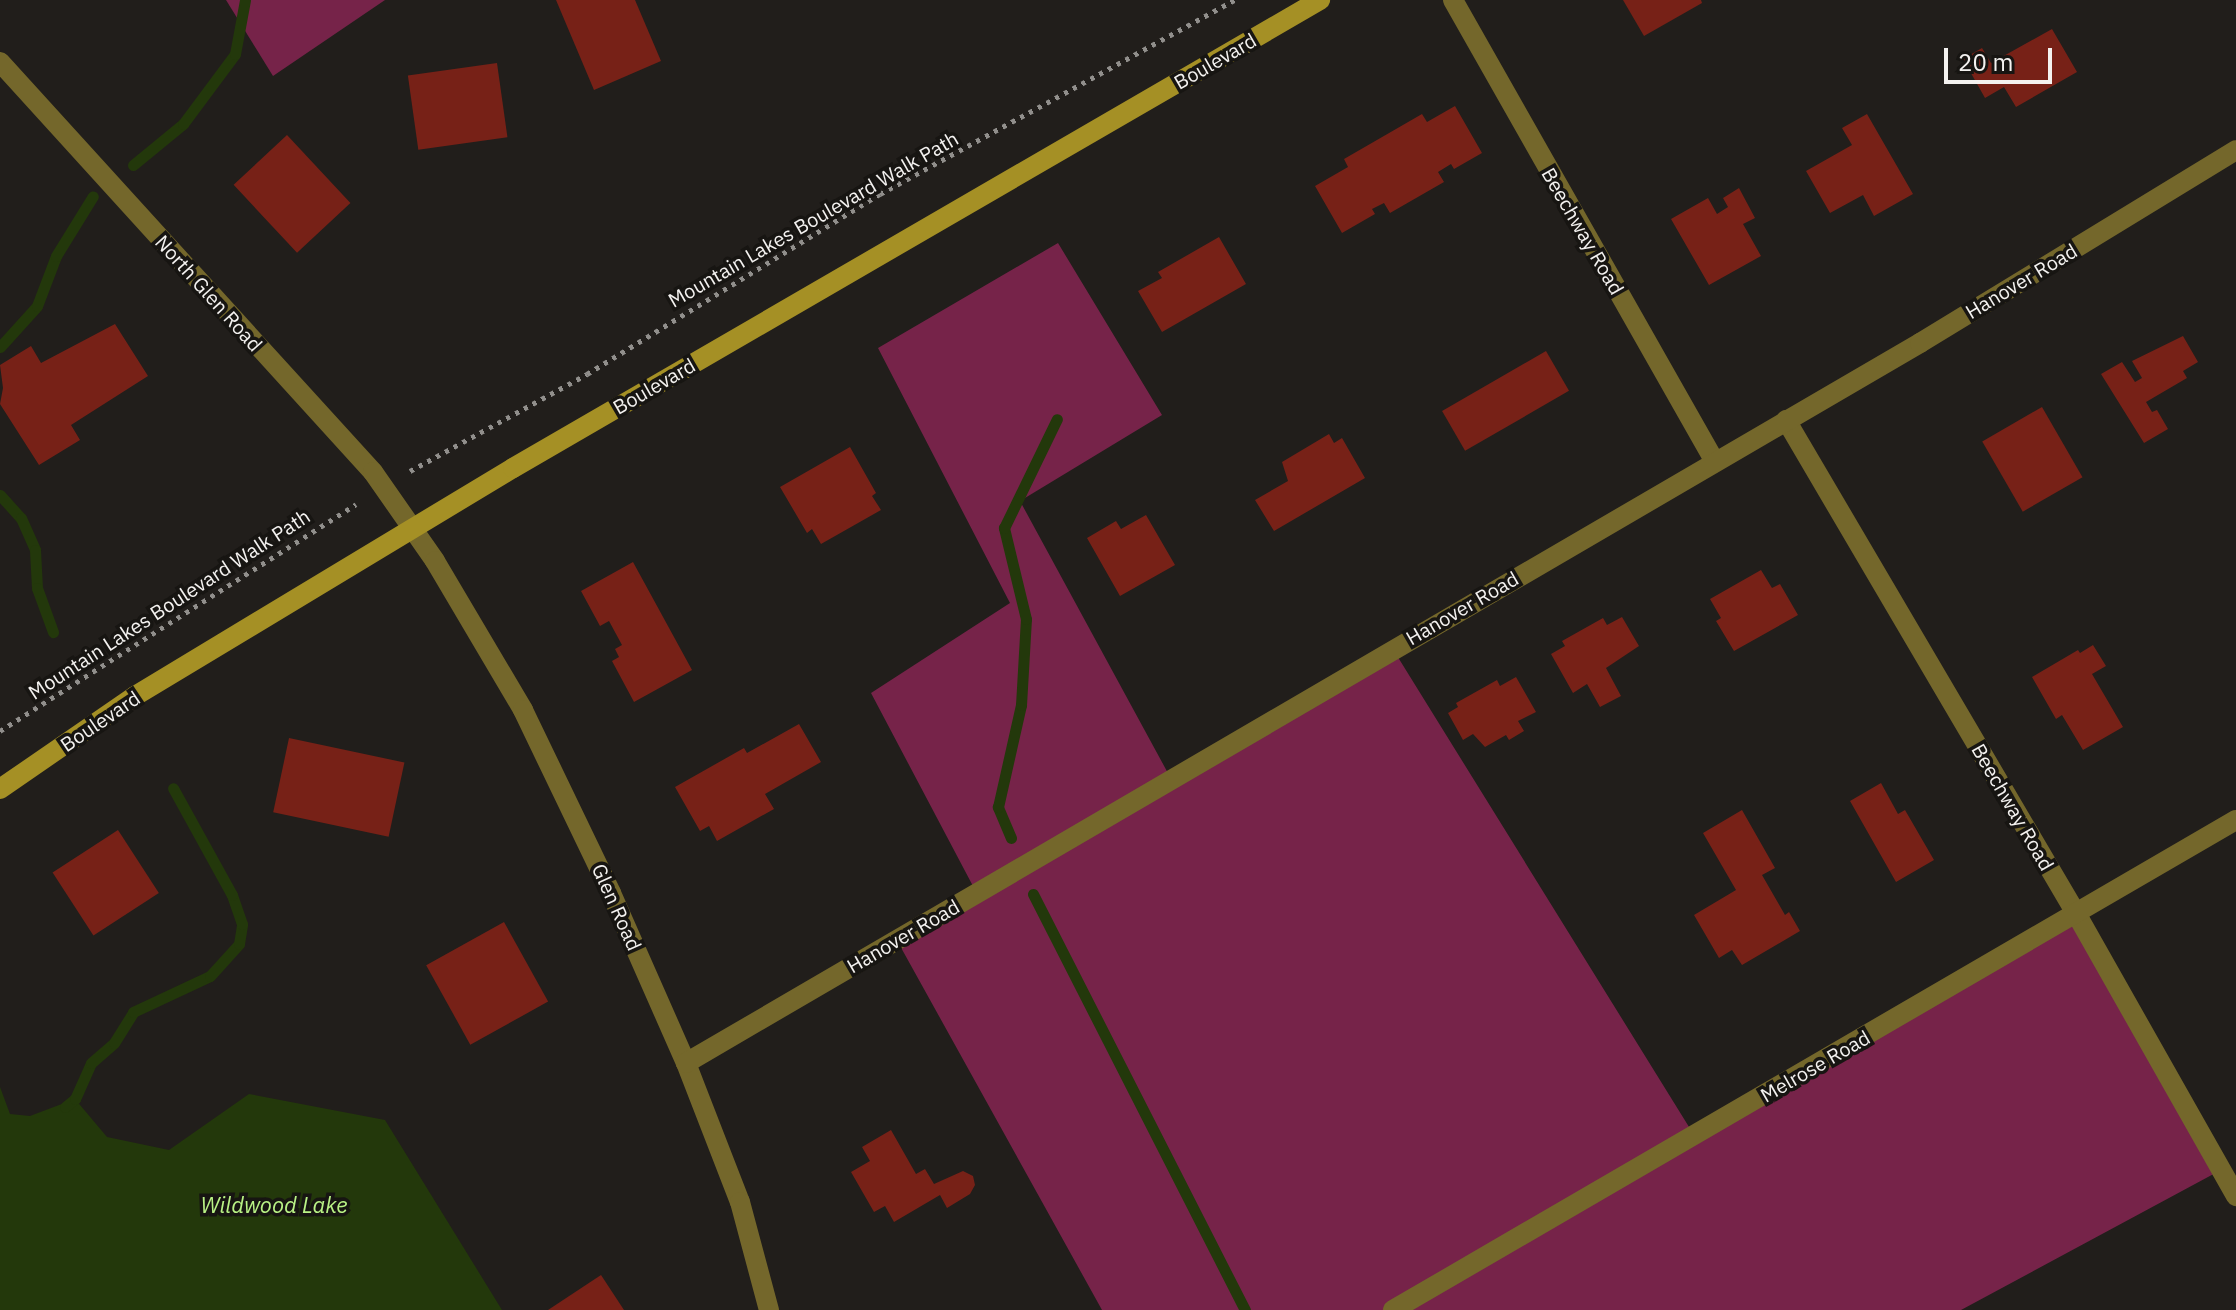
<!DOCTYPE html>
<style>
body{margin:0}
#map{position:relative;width:2236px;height:1310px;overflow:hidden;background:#211e1b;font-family:"IBM Plex Sans",sans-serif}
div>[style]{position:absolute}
.forest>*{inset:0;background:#762349}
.water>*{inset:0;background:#23380b}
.stream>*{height:11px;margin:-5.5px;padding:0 5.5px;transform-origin:5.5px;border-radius:5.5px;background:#23380b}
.building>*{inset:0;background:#772117;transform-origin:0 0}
.path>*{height:5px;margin-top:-2.5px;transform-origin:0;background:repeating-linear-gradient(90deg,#918f8c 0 4px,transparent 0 10px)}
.minor>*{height:20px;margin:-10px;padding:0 10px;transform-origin:10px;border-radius:10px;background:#74672b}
.secondary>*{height:20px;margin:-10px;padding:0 10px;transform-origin:10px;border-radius:10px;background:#a59025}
span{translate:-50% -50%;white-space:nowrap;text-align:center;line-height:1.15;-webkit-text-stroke:7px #171512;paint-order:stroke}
.street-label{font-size:20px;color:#f4f2f0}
.water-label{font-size:22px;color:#baf386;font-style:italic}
.scale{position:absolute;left:1944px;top:48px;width:108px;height:36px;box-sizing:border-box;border:4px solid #f4f2f0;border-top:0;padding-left:10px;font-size:24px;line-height:28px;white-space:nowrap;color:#f4f2f0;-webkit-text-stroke:6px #171512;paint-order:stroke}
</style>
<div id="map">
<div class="forest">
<i style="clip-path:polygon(226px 0,385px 0,273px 76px)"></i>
<i style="clip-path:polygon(1058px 243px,1162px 415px,1020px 501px,1169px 775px,1391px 646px,1694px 1135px,2077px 921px,2221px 1170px,1961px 1310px,1102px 1310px,894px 935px,974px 888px,871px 693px,1010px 603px,878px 348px)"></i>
</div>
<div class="water">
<i style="clip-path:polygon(0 1087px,10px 1114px,30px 1116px,75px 1099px,107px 1137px,169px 1150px,249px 1094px,385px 1120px,502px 1310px,0 1310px)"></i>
</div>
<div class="stream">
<i style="left:133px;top:165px;width:65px;rotate:-39.4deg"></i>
<i style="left:183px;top:124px;width:87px;rotate:-53.4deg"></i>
<i style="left:235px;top:54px;width:55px;rotate:-79.5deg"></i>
<i style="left:0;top:347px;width:55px;rotate:-47.9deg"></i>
<i style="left:37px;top:306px;width:53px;rotate:-69.2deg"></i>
<i style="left:56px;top:256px;width:70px;rotate:-58.3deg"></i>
<i style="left:0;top:495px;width:31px;rotate:48deg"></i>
<i style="left:21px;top:518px;width:35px;rotate:66deg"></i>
<i style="left:35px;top:550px;width:38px;rotate:87deg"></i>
<i style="left:37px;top:588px;width:47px;rotate:70deg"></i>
<i style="left:1011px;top:838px;width:34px;rotate:-113deg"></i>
<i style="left:998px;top:807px;width:105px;rotate:-77.3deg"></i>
<i style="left:1021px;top:705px;width:86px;rotate:-86.7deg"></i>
<i style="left:1026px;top:619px;width:94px;rotate:-103.6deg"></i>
<i style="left:1004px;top:528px;width:121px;rotate:-64.1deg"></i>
<i style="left:1033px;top:894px;width:467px;rotate:63deg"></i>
<i style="left:65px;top:1107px;width:13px;rotate:-39deg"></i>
<i style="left:75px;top:1099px;width:39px;rotate:-66deg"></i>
<i style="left:91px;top:1063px;width:30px;rotate:-41deg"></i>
<i style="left:114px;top:1043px;width:36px;rotate:-58deg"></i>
<i style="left:133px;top:1012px;width:85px;rotate:-25.1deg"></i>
<i style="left:210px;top:976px;width:43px;rotate:-47.8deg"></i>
<i style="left:239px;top:944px;width:20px;rotate:-81deg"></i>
<i style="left:242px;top:924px;width:31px;rotate:-109deg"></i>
<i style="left:232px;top:895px;width:122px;rotate:-118.9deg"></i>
</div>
<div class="building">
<i style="clip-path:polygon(556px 0,635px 0,661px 61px,594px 90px)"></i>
<i style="clip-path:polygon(1623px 0,1701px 0,1702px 3px,1644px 36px)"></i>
<i style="clip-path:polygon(2052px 29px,2077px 72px,2016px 107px,2004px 87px,1985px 98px,1963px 59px,1982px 48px,1991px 63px)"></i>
<i style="left:497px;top:63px;width:75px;height:90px;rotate:82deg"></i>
<i style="clip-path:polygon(1455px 106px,1482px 153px,1454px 169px,1451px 164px,1438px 172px,1444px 182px,1390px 213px,1384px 203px,1372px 209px,1375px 214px,1342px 233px,1315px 186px,1348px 167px,1344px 159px,1422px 114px,1427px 122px)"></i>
<i style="clip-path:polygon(1867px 114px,1913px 194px,1874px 216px,1863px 195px,1830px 213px,1806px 171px,1852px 145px,1842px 128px)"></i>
<i style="left:287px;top:135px;width:93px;height:73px;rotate:47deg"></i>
<i style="clip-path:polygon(1739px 188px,1755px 218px,1743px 224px,1761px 256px,1709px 285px,1671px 219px,1708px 198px,1717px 214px,1728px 207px,1723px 198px)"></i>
<i style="clip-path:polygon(1219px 237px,1246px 284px,1162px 332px,1138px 291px,1162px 278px,1158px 272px)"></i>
<i style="clip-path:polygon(115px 324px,148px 376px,71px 425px,80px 440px,39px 465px,0 404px,3px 388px,0 365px,31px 346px,41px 363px)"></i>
<i style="clip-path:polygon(2183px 336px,2198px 362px,2183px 371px,2187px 378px,2146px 402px,2152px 412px,2157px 410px,2168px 429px,2144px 443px,2101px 374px,2122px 362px,2135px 382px,2142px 378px,2132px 361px)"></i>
<i style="left:1546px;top:351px;width:46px;height:120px;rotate:60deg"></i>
<i style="left:2042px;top:407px;width:81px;height:69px;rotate:60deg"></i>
<i style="clip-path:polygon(1329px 434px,1334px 443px,1342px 438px,1365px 478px,1274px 531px,1255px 500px,1288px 481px,1282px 462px)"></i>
<i style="clip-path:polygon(850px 447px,876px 493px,872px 496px,881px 510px,821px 544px,812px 529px,807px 533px,780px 487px)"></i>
<i style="clip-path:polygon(1146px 515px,1175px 565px,1120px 596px,1087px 538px,1116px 521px,1121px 529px)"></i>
<i style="clip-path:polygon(633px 562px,692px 670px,634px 702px,612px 661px,619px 657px,615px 649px,622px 645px,609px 621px,600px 626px,581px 591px)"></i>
<i style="clip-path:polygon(1761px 570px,1772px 588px,1780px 584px,1798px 615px,1734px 651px,1716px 621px,1721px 618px,1710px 599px)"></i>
<i style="clip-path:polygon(1622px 617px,1639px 646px,1606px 668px,1621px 696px,1600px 707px,1587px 684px,1573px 693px,1551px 654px,1565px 646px,1562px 641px,1603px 618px,1607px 625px)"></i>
<i style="clip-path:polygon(2093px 645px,2106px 666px,2092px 674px,2123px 727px,2083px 750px,2062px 715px,2056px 719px,2032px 677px,2078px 650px,2080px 653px)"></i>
<i style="clip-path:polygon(1516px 677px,1536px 712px,1518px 721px,1524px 731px,1509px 740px,1506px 735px,1485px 747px,1473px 734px,1463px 740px,1448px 713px,1458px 707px,1456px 703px,1497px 680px,1500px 686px)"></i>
<i style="clip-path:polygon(799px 724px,821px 762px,765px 794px,774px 809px,717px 841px,709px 826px,700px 831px,675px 787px,744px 748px,747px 753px)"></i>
<i style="left:289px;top:738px;width:118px;height:76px;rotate:12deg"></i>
<i style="clip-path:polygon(1881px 783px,1898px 814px,1905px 810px,1934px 860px,1896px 882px,1850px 801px)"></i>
<i style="clip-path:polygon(1742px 810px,1775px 868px,1762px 875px,1785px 915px,1789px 912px,1800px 931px,1742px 965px,1732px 950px,1719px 958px,1694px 915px,1736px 890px,1703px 833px)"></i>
<i style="left:118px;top:830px;width:75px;height:78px;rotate:57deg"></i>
<i style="left:504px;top:922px;width:91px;height:89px;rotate:61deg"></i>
<i style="clip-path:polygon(891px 1130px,916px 1174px,925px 1169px,934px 1184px,963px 1171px,973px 1176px,975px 1185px,970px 1194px,947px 1208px,940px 1195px,894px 1222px,885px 1206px,874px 1212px,851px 1172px,870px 1161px,862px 1147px)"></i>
<i style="clip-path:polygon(601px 1275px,624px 1310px,548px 1310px)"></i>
</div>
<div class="path">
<i style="left:410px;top:471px;width:202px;rotate:-28.7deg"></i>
<i style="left:587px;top:374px;width:344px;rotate:-31.6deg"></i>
<i style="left:880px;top:194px;width:405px;rotate:-28.7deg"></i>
<i style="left:0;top:731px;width:422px;rotate:-32.5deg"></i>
</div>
<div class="minor">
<i style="left:1453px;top:0;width:531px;rotate:60.44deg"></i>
<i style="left:0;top:62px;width:554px;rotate:47.71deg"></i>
<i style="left:373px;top:472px;width:108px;rotate:55.1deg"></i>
<i style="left:435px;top:561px;width:173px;rotate:59.4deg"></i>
<i style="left:523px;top:710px;width:203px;rotate:64.3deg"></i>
<i style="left:611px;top:893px;width:186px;rotate:66.2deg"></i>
<i style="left:686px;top:1063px;width:149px;rotate:68.8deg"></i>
<i style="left:740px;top:1202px;width:112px;rotate:75deg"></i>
<i style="left:1786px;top:420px;width:574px;rotate:59.55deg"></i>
<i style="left:2077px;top:915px;width:323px;rotate:60.5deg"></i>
<i style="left:686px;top:1063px;width:1429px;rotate:-30.26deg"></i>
<i style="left:1920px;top:343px;width:370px;rotate:-31.4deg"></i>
<i style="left:1393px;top:1310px;width:975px;rotate:-30.17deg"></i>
</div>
<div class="secondary">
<i style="left:0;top:789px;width:164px;rotate:-34.6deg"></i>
<i style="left:135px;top:696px;width:441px;rotate:-31.1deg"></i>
<i style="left:513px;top:468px;width:933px;rotate:-30.11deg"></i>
</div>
<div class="street-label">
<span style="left:1215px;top:61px;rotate:-30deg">Boulevard</span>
<span style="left:813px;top:219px;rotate:-30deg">Mountain Lakes Boulevard Walk Path</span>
<span style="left:1583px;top:231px;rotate:60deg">Beechway Road</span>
<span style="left:2021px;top:281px;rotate:-31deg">Hanover Road</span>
<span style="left:209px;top:293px;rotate:48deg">North Glen Road</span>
<span style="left:654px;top:386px;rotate:-30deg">Boulevard</span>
<span style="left:169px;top:604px;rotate:-33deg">Mountain Lakes Boulevard Walk Path</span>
<span style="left:1462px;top:608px;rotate:-30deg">Hanover Road</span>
<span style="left:100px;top:721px;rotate:-34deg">Boulevard</span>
<span style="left:2013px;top:807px;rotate:60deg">Beechway Road</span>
<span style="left:617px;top:907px;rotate:66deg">Glen Road</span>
<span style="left:903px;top:936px;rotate:-30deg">Hanover Road</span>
<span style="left:1815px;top:1066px;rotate:-30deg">Melrose Road</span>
</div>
<div class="water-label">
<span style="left:274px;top:1205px">Wildwood Lake</span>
</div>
<div class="scale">20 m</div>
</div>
